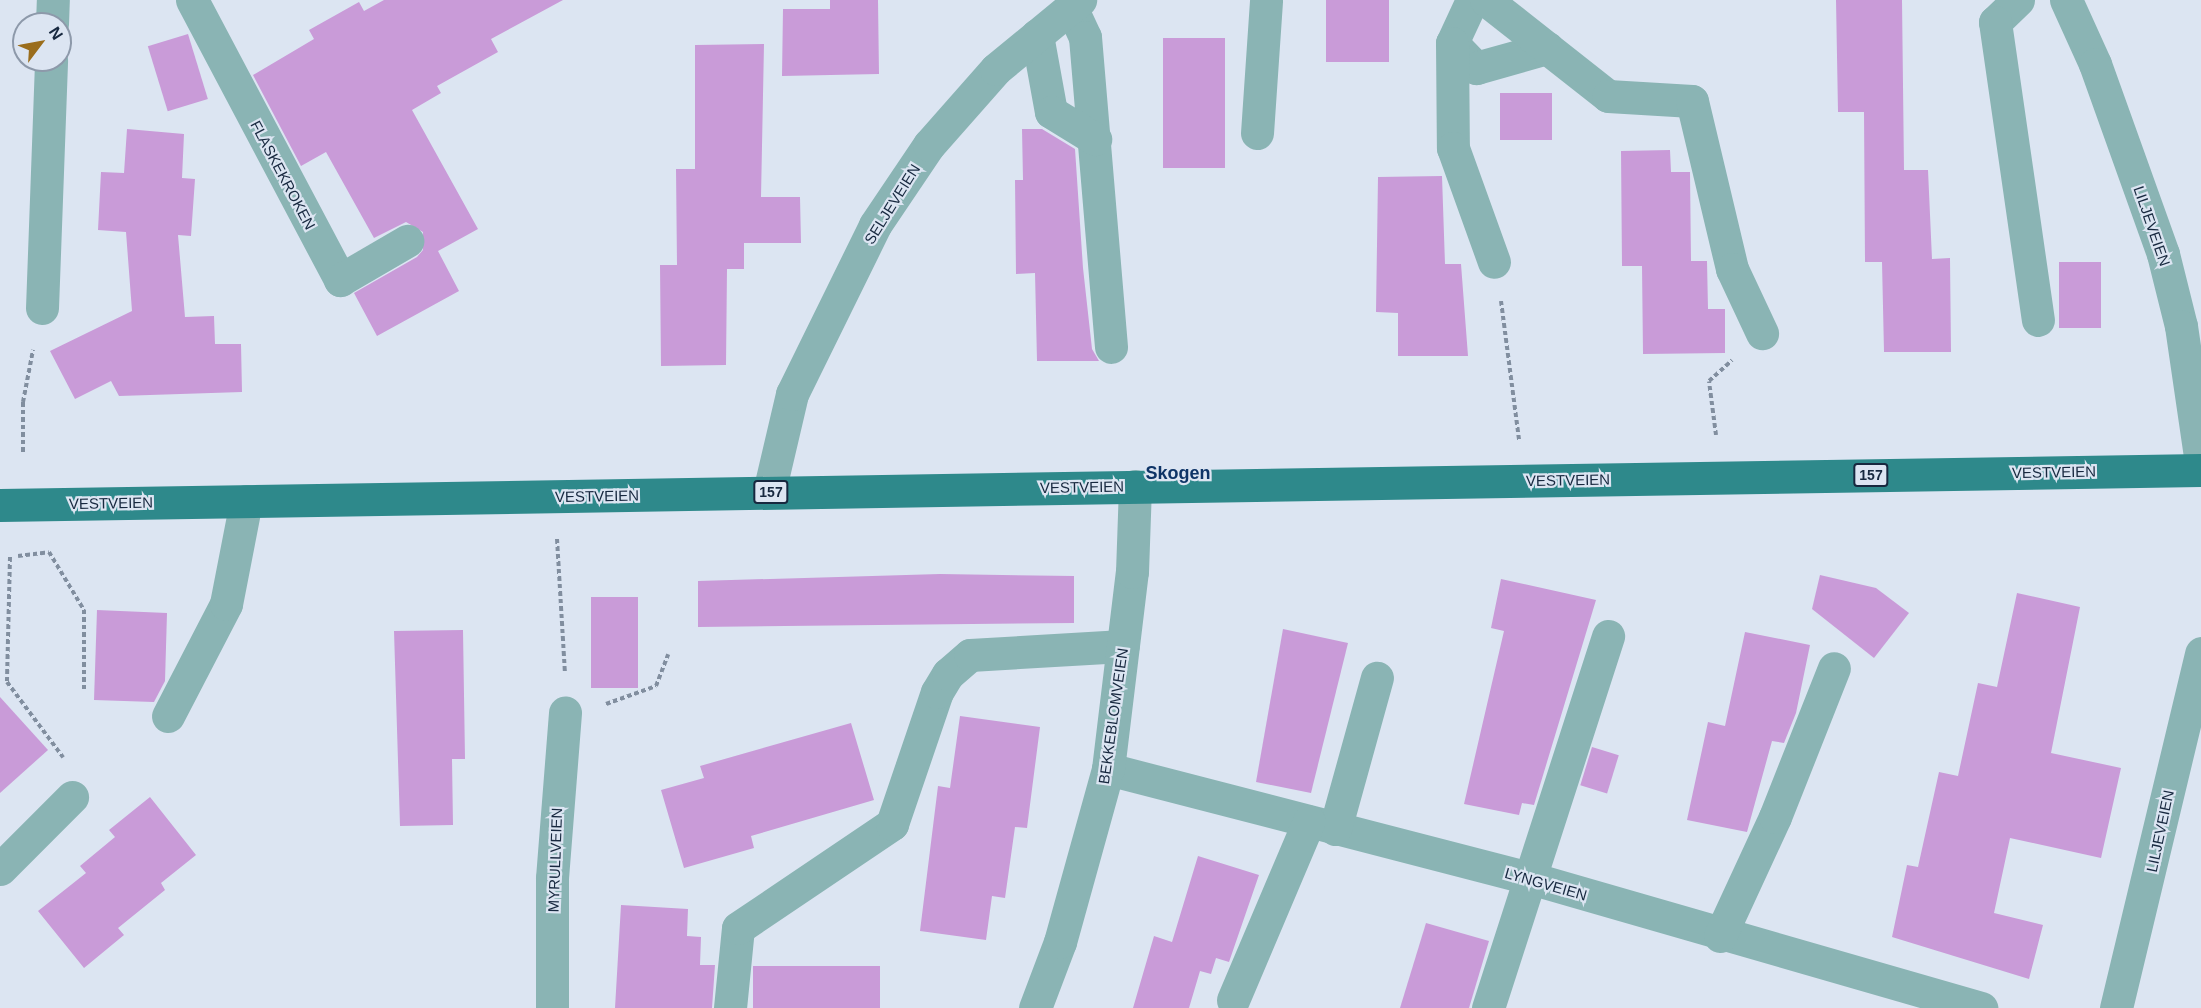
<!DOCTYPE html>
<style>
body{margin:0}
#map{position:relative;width:2201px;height:1008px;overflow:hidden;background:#dce5f2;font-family:Arial,sans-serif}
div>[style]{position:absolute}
.building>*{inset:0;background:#c99bd8;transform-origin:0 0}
.path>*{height:4px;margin-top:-2px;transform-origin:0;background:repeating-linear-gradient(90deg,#818e9f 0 4.5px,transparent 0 7.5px)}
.minor>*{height:33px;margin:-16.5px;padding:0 16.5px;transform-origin:16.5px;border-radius:16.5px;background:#8ab4b4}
.major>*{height:33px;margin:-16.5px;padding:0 16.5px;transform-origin:16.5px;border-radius:16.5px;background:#2e898b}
span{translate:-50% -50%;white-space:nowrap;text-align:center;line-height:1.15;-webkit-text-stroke:4.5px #dce5f2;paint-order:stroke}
.shield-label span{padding:2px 4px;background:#dce5f2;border:2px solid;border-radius:4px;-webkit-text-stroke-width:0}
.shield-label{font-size:14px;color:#17283f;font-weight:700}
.street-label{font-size:15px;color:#17283f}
.quarter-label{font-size:18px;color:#0e3467;font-weight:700}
.north{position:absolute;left:12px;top:12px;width:60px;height:60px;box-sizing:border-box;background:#dce5f2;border:2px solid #8d99aa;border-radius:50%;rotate:58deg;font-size:16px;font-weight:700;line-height:24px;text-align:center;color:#17283f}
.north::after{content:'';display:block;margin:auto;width:21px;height:27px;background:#9a6d1c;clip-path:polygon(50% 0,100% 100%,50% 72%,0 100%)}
</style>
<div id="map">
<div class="building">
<i style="clip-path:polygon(384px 0,563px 0,491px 39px,498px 52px,437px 86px,441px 93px,412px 110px,478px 229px,438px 251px,459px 291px,377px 336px,354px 293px,417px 257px,423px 250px,423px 232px,406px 222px,374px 238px,326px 152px,301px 166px,253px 75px,314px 39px,309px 30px,359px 2px,364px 11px)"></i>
<i style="clip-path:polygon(830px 0,878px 0,879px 74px,782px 76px,783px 9px,830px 9px)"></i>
<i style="left:1326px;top:0;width:63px;height:62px"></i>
<i style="clip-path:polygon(1836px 0,1902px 0,1904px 170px,1928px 170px,1932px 259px,1950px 258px,1951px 352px,1884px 352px,1882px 262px,1865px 262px,1864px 112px,1838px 112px)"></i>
<i style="left:188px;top:34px;width:68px;height:42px;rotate:73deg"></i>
<i style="left:1163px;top:38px;width:62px;height:130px"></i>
<i style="clip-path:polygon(764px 44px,761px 197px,800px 197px,801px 243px,744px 243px,744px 269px,727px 269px,726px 365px,661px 366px,660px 265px,677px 265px,676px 169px,695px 169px,695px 45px)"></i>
<i style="left:1500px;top:93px;width:52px;height:47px"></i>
<i style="clip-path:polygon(127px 129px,184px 134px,182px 178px,195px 179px,191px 236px,178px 235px,185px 317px,214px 316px,215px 344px,241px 344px,242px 392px,119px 396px,111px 381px,75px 399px,50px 351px,132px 311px,126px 232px,98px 230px,101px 172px,124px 173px)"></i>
<i style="clip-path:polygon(1022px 129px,1042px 129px,1075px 149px,1083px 268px,1092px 349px,1099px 361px,1037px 361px,1035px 273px,1016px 274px,1015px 180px,1023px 180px)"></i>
<i style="clip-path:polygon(1670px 150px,1671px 172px,1690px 172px,1691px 261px,1707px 261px,1708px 309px,1725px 309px,1725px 353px,1643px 354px,1642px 266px,1622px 266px,1621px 151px)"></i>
<i style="clip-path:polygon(1442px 176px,1445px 264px,1461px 264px,1468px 356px,1398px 356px,1398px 313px,1376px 312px,1378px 177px)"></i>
<i style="left:2059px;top:262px;width:42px;height:66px"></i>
<i style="clip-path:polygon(940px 574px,1074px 576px,1074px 623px,698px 627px,698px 581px)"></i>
<i style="clip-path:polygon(1820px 575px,1876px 588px,1909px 613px,1874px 658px,1812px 609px)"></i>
<i style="clip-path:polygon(1501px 579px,1596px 600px,1534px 805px,1522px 803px,1519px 815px,1464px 804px,1504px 631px,1491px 628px)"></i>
<i style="clip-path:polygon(2017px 593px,2080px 607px,2051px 753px,2121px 768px,2101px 858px,2010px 838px,1994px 913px,2043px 925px,2029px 979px,1892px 937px,1907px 865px,1918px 867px,1939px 772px,1958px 776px,1978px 683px,1997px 687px)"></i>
<i style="left:591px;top:597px;width:47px;height:91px"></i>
<i style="clip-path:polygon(97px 610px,167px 613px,165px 681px,154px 702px,94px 700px)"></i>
<i style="clip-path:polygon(1283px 629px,1348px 643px,1311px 793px,1256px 782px)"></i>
<i style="clip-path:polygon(463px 630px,465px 759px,452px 759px,453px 825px,400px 826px,394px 631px)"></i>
<i style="clip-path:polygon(1745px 632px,1810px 645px,1796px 713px,1784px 743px,1772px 741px,1747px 832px,1687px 820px,1708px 722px,1725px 726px)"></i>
<i style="clip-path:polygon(0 697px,48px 750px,0 793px)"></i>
<i style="clip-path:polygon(960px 716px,1040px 727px,1027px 828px,1015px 827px,1005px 898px,992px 896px,986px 940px,920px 931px,938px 786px,950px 788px)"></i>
<i style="clip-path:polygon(851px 723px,874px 800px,751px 836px,754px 848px,684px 868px,661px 790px,704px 778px,700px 766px)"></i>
<i style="left:1592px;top:747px;width:28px;height:40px;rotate:17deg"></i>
<i style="clip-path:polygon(150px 797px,196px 855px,161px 883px,165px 890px,118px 928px,124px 935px,84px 968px,38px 911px,86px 873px,80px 866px,115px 837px,109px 830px)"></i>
<i style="clip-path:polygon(1198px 856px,1259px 875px,1229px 962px,1216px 958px,1211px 974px,1200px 971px,1189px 1008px,1133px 1008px,1154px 936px,1172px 942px)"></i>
<i style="clip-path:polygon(621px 905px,688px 909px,687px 936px,701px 937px,700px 965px,715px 965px,712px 1008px,615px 1008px)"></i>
<i style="clip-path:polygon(1426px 923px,1489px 941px,1469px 1008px,1400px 1008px)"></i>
<i style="left:753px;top:966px;width:127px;height:42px"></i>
</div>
<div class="path">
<i style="left:1501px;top:301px;width:140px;rotate:82.6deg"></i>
<i style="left:1716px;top:435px;width:54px;rotate:-97.4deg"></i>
<i style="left:1709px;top:381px;width:31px;rotate:-42deg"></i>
<i style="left:23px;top:452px;width:50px;rotate:-90deg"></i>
<i style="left:23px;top:402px;width:53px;rotate:-79.1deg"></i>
<i style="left:557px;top:539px;width:133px;rotate:86.6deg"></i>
<i style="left:18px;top:556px;width:31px;rotate:-7deg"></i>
<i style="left:49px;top:552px;width:68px;rotate:58.9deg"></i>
<i style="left:84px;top:610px;width:80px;rotate:90deg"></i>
<i style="left:10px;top:557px;width:125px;rotate:91.4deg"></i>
<i style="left:7px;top:682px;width:94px;rotate:53.3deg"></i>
<i style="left:606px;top:704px;width:53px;rotate:-19.8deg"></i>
<i style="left:656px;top:686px;width:34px;rotate:-69deg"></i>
</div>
<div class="minor">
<i style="left:192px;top:0;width:317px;rotate:62.1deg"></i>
<i style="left:340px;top:280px;width:78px;rotate:-30.2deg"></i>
<i style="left:1472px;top:0;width:47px;rotate:114.9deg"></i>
<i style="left:1452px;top:43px;width:35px;rotate:46deg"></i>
<i style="left:1476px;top:68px;width:74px;rotate:-15.7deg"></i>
<i style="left:1486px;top:0;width:155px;rotate:38.2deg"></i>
<i style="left:1608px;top:96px;width:84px;rotate:3.4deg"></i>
<i style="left:1692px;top:101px;width:173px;rotate:76.6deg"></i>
<i style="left:1732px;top:269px;width:71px;rotate:64.9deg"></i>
<i style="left:2018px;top:0;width:32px;rotate:136deg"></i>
<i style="left:1995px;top:22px;width:301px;rotate:81.8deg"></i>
<i style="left:2066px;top:0;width:70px;rotate:65.6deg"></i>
<i style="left:2095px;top:64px;width:202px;rotate:70.3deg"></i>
<i style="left:2163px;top:254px;width:74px;rotate:76deg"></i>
<i style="left:2181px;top:326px;width:138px;rotate:81.7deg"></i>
<i style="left:1071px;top:7px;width:33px;rotate:65deg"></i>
<i style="left:1085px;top:37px;width:311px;rotate:85.2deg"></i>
<i style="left:52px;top:24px;width:24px;rotate:-88deg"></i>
<i style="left:1037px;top:35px;width:78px;rotate:79.7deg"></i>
<i style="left:1051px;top:112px;width:52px;rotate:31.5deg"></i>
<i style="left:1452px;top:43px;width:105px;rotate:89.5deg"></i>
<i style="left:1453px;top:148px;width:121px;rotate:70.2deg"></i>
<i style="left:1257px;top:133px;width:133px;rotate:-86.1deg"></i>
<i style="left:42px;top:308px;width:248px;rotate:-87.9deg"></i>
<i style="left:769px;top:492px;width:101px;rotate:-76.8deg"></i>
<i style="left:792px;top:394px;width:188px;rotate:-63.8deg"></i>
<i style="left:875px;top:225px;width:97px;rotate:-56deg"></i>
<i style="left:929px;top:145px;width:101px;rotate:-48.6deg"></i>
<i style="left:996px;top:69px;width:109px;rotate:-39.4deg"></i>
<i style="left:168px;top:716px;width:126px;rotate:-62.6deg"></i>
<i style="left:226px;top:604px;width:105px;rotate:-79deg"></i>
<i style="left:1108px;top:769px;width:433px;rotate:14.5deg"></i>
<i style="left:1527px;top:877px;width:473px;rotate:16.1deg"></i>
<i style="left:1335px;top:829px;width:157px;rotate:-74.5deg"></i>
<i style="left:0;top:869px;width:102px;rotate:-45deg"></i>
<i style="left:1720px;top:936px;width:131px;rotate:-65.2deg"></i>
<i style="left:1775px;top:817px;width:160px;rotate:-68.4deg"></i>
<i style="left:1233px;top:1000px;width:194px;rotate:-67deg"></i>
<i style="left:552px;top:1008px;width:130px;rotate:-90deg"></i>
<i style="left:552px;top:878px;width:166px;rotate:-85.5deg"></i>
<i style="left:730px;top:1008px;width:80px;rotate:-84.3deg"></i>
<i style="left:738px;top:928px;width:186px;rotate:-34deg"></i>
<i style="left:892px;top:824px;width:139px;rotate:-71.2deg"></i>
<i style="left:937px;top:692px;width:21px;rotate:-59deg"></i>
<i style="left:948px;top:674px;width:29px;rotate:-41deg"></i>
<i style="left:970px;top:655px;width:153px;rotate:-3.4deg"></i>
<i style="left:1035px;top:1008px;width:71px;rotate:-69.3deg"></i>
<i style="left:1060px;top:942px;width:180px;rotate:-74.5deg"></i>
<i style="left:1108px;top:769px;width:198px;rotate:-83.1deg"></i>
<i style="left:1132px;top:572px;width:86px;rotate:-88deg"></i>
<i style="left:1488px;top:1008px;width:391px;rotate:-72.1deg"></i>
<i style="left:2116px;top:1008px;width:365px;rotate:-76.5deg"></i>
</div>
<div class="major">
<i style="left:0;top:505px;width:2201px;rotate:-0.91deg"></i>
</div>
<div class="shield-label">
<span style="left:1871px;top:475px">157</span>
<span style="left:771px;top:492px">157</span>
</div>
<div class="street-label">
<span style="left:283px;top:175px;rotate:62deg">FLASKEKROKEN</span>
<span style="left:892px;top:204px;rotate:-58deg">SELJEVEIEN</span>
<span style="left:2152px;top:226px;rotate:71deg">LILJEVEIEN</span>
<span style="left:2054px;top:472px;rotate:-1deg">VESTVEIEN</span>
<span style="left:1568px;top:480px;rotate:-1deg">VESTVEIEN</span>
<span style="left:1082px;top:487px;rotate:-1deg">VESTVEIEN</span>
<span style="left:597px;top:496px;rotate:-1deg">VESTVEIEN</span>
<span style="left:111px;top:503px;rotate:-1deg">VESTVEIEN</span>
<span style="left:1113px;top:716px;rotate:-82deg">BEKKEBLOMVEIEN</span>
<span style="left:2160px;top:831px;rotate:-78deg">LILJEVEIEN</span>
<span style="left:555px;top:860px;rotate:-88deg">MYRULLVEIEN</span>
<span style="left:1546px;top:884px;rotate:16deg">LYNGVEIEN</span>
</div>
<div class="quarter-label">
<span style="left:1178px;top:473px">Skogen</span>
</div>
<div class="north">N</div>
</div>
